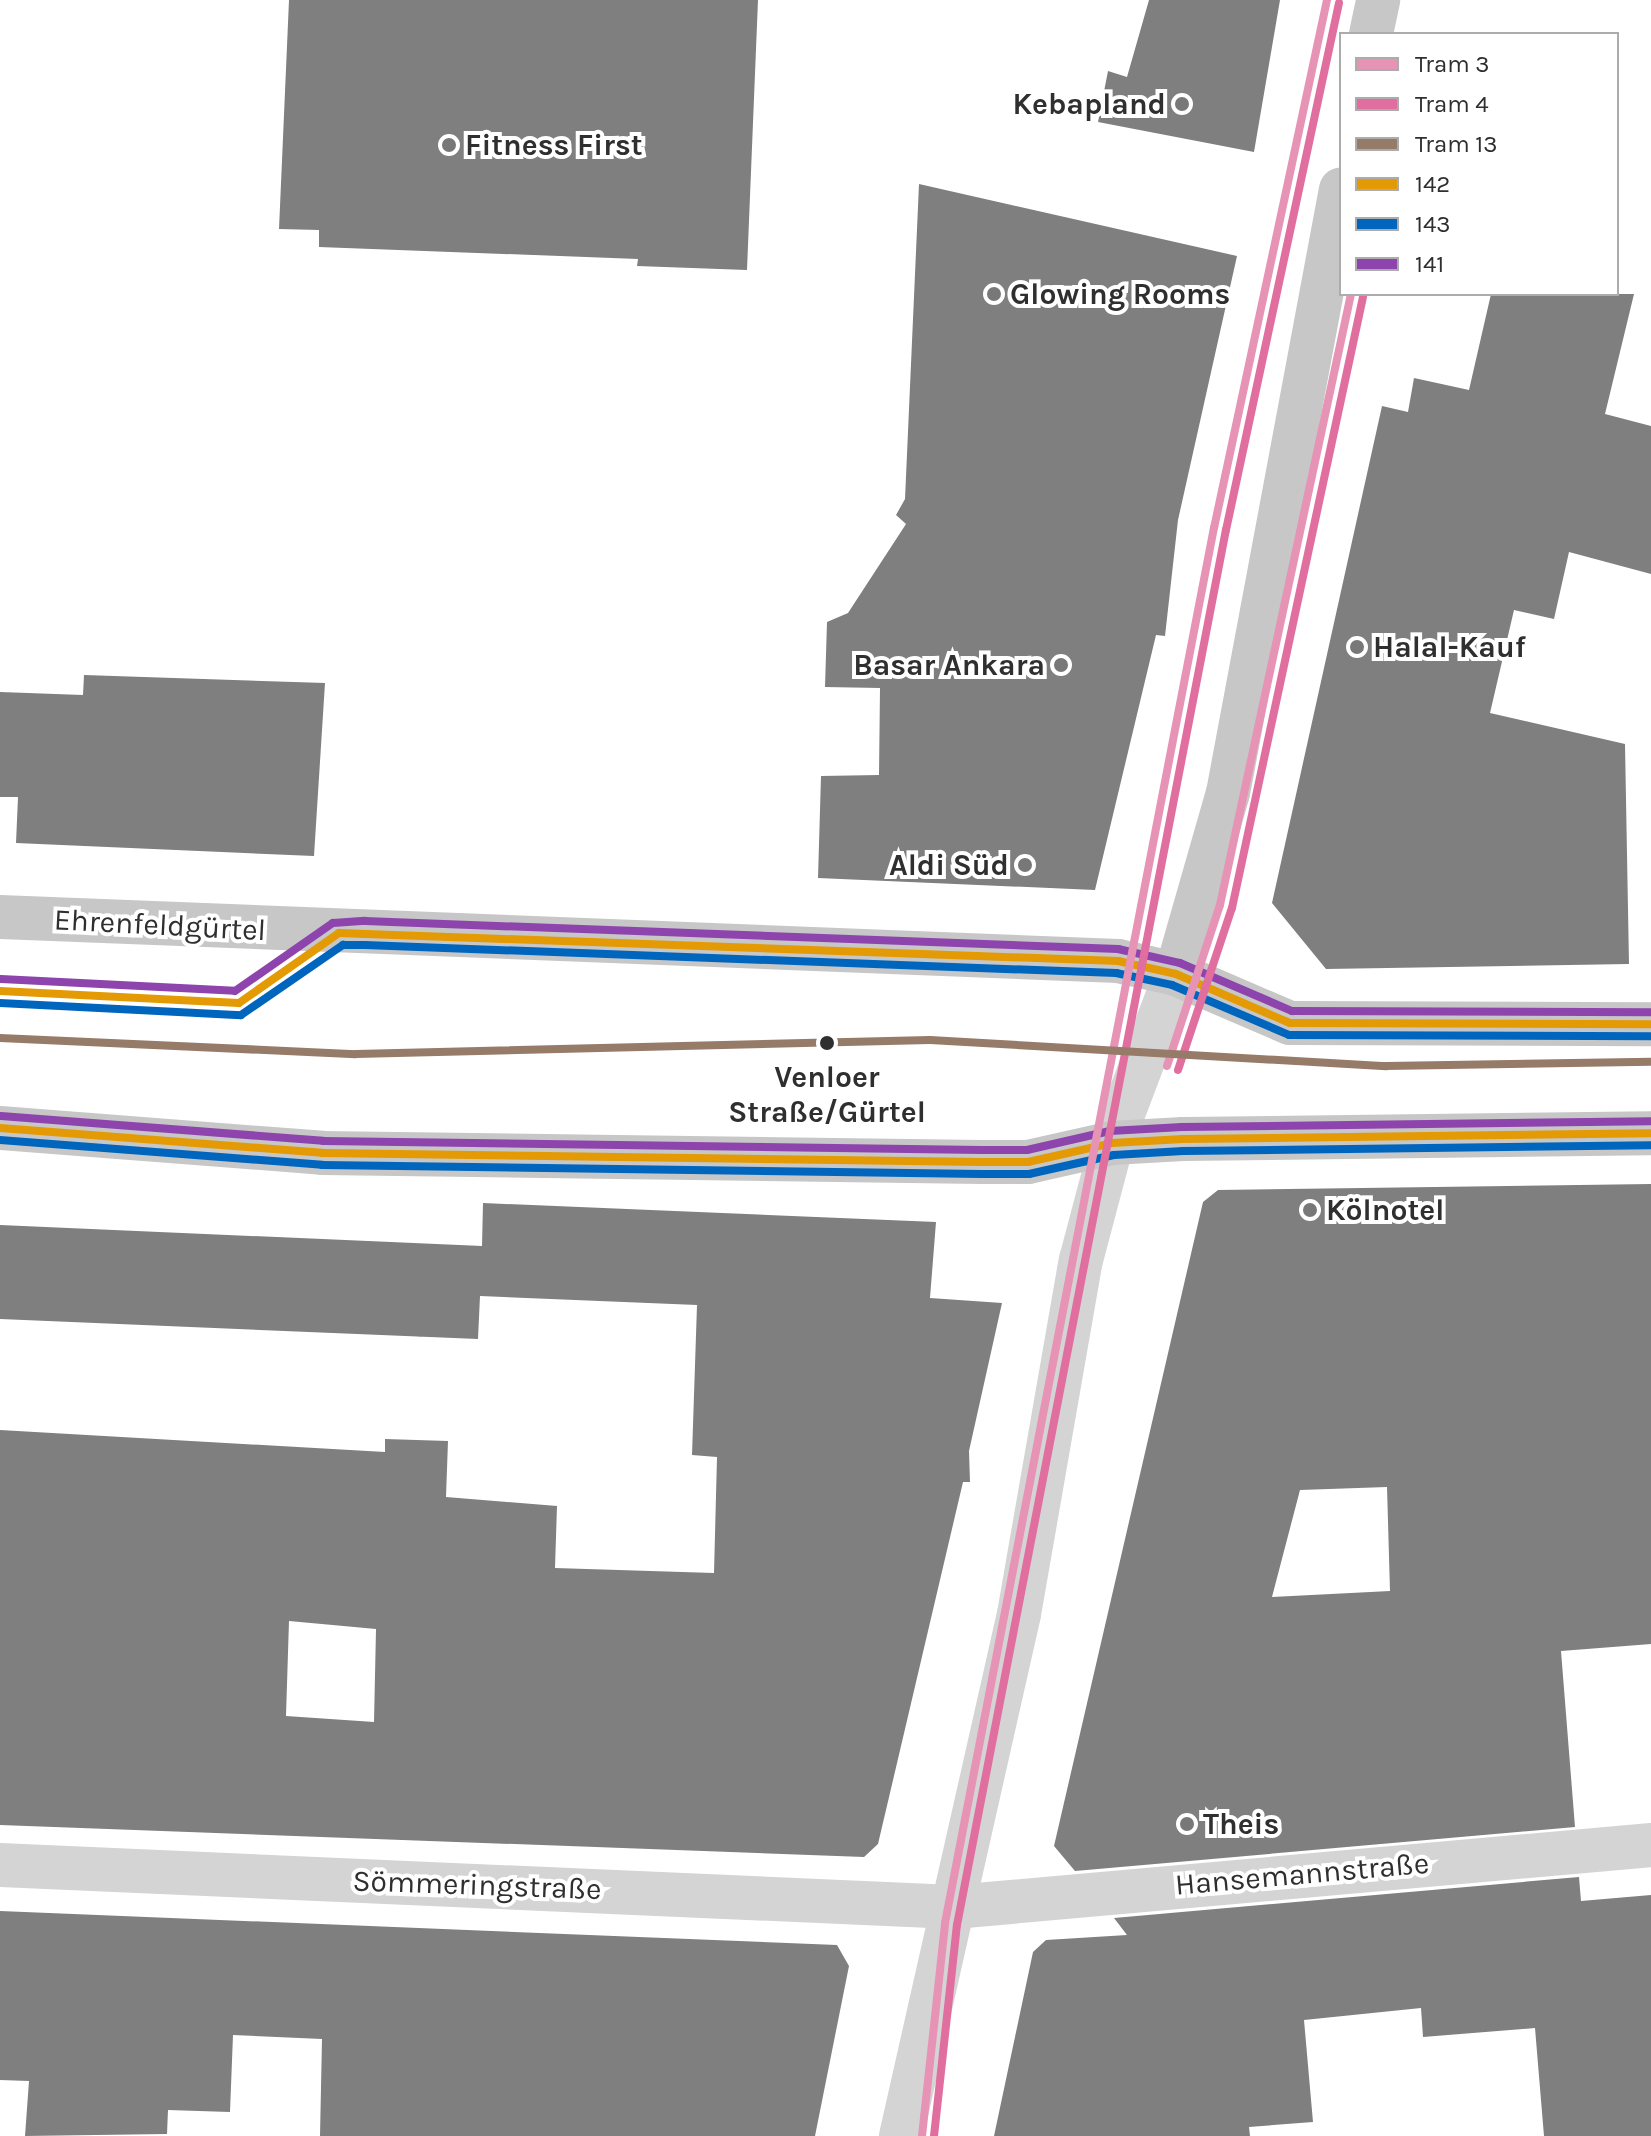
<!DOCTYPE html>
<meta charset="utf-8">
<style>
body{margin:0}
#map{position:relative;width:1651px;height:2136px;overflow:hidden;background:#fff;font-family:Karla,sans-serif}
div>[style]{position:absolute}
.building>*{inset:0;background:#7f7f7f}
.minor>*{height:44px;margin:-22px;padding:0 22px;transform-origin:22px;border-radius:22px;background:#d4d4d4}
.major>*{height:44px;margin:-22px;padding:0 22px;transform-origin:22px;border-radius:22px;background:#c7c7c7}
.bus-1>*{height:8px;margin:-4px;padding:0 4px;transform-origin:4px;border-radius:4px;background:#e39a05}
.bus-2>*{height:8px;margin:-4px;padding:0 4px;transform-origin:4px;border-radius:4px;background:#0065bd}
.bus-3>*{height:8px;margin:-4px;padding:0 4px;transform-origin:4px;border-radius:4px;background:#8e44ad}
.tram-1>*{height:8px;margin:-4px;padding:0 4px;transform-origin:4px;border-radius:4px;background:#e693b5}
.tram-2>*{height:8px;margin:-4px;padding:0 4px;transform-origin:4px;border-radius:4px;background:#e06e9f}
.tram-3>*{height:8px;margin:-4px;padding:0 4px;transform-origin:4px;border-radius:4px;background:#967b68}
.dots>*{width:22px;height:22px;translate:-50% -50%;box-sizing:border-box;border:4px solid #fff;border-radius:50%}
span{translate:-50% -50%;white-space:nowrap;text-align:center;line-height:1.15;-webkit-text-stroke:8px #fff;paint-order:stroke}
.poi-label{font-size:30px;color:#2f2f2f;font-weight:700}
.right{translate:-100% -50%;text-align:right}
.left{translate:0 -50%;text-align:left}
.street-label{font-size:30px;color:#2f2f2f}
.stop-label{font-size:30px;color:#2f2f2f;font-weight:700}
.legend{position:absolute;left:1339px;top:32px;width:280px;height:264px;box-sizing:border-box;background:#fff;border:2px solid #acacac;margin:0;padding:10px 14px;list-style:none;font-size:24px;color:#2f2f2f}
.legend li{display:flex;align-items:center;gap:16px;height:40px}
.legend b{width:40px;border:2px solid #acacac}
</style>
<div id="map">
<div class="building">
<i style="clip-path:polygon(289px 0,758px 0,747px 270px,637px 266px,638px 259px,319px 247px,319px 230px,279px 229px)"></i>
<i style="clip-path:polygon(1149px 0,1280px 0,1254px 152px,1098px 122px,1108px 71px,1127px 77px)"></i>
<i style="clip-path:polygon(919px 184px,1237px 256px,1178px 520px,1165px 636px,1156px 635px,1095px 890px,818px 878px,821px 776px,879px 775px,880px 688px,825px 687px,827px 622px,848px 613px,906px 524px,896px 515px,905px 499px)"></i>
<i style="clip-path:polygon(1491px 294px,1634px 294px,1605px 414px,1651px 426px,1651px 574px,1569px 552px,1554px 619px,1514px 610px,1490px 713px,1625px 744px,1629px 964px,1326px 969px,1272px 903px,1382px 406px,1408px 412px,1414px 378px,1469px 390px)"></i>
<i style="clip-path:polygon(84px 675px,325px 683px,314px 856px,16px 843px,18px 797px,0 797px,0 692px,83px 695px)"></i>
<i style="clip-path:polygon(evenodd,1651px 1184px,1651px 1644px,1561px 1651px,1575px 1827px,1075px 1871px,1054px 1846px,1203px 1202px,1218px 1190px,1651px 1184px,1387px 1487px,1390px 1591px,1272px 1597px,1300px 1490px,1387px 1487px)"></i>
<i style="clip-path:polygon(evenodd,483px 1203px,936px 1222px,930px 1298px,1002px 1303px,969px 1451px,970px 1482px,963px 1482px,878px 1844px,864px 1857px,0 1825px,0 1430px,385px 1452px,385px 1439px,448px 1441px,446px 1497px,557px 1506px,555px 1568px,714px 1573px,717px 1457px,692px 1455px,697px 1305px,480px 1296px,478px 1339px,0 1319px,0 1225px,482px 1246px,483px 1203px,289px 1621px,376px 1629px,374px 1722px,286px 1716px,289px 1621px)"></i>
<i style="clip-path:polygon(1579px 1877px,1581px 1901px,1651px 1895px,1651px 2136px,1544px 2136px,1535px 2028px,1423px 2037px,1421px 2008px,1304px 2020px,1313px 2122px,1249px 2127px,1250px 2136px,994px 2136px,1033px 1952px,1046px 1940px,1127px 1935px,1114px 1918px)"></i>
<i style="clip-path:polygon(0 1911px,837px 1945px,849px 1966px,815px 2136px,320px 2136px,322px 2039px,233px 2035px,230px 2112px,168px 2110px,167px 2134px,25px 2136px,29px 2081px,0 2080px)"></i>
</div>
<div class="minor">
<i style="left:0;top:1865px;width:955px;rotate:2.52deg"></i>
<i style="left:954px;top:1907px;width:700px;rotate:-5.08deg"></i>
<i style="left:901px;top:2136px;width:535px;rotate:-77.26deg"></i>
<i style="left:1019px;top:1614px;width:359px;rotate:-80.1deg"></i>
<i style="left:1081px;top:1260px;width:121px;rotate:-75.2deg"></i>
<i style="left:1112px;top:1143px;width:181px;rotate:-69.3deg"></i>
</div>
<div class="major">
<i style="left:1371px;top:34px;width:35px;rotate:-78deg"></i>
<i style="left:0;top:917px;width:1119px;rotate:2.25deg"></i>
<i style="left:1118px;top:961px;width:59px;rotate:12.6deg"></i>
<i style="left:1176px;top:974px;width:124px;rotate:23.3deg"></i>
<i style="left:1290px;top:1023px;width:361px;rotate:0.2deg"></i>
<i style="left:1176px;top:974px;width:188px;rotate:-74deg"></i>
<i style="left:1228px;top:793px;width:614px;rotate:-79.4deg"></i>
<i style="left:0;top:1128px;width:323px;rotate:4.4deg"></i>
<i style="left:322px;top:1153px;width:660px;rotate:0.78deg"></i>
<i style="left:982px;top:1162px;width:46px"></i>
<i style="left:1028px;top:1162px;width:86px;rotate:-12.7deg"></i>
<i style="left:1112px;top:1143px;width:71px;rotate:-3.2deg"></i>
<i style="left:1183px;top:1139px;width:468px;rotate:-0.7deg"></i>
</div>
<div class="bus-1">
<i style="left:339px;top:933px;width:780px;rotate:2.06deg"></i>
<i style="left:1118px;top:961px;width:59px;rotate:12.6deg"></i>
<i style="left:1176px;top:974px;width:124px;rotate:23.3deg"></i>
<i style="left:1290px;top:1023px;width:361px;rotate:0.2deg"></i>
<i style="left:0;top:991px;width:239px;rotate:2.9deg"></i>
<i style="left:239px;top:1003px;width:122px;rotate:-35deg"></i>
<i style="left:0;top:1128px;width:323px;rotate:4.4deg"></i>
<i style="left:322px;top:1153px;width:660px;rotate:0.78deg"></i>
<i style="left:982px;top:1162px;width:46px"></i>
<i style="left:1028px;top:1162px;width:86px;rotate:-12.7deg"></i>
<i style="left:1112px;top:1143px;width:71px;rotate:-3.2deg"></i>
<i style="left:1183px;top:1139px;width:468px;rotate:-0.7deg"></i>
</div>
<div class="bus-2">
<i style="left:0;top:1003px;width:241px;rotate:2.9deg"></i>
<i style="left:241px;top:1015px;width:124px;rotate:-34.5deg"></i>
<i style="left:343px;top:945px;width:22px"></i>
<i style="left:365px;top:945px;width:752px;rotate:2.14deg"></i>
<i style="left:1116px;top:973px;width:57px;rotate:12.1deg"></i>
<i style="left:1172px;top:985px;width:127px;rotate:23.1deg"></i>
<i style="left:1289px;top:1035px;width:362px;rotate:0.2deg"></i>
<i style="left:0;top:1140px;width:323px;rotate:4.4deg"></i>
<i style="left:322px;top:1165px;width:660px;rotate:0.78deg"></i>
<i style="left:982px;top:1174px;width:47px"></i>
<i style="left:1029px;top:1174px;width:87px;rotate:-12.6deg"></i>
<i style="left:1114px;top:1155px;width:69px;rotate:-3.3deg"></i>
<i style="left:1183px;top:1151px;width:468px;rotate:-0.7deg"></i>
</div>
<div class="bus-3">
<i style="left:1px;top:979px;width:234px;rotate:2.9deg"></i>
<i style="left:235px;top:991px;width:119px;rotate:-34.8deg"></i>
<i style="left:333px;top:923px;width:32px;rotate:-4deg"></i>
<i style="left:365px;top:921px;width:754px;rotate:2.13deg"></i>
<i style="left:1118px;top:949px;width:64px;rotate:12.7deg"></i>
<i style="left:1180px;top:963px;width:122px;rotate:23.2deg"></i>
<i style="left:1292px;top:1011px;width:359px;rotate:0.2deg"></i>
<i style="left:1px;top:1116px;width:323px;rotate:4.4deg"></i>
<i style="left:323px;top:1141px;width:659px;rotate:0.78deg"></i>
<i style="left:982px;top:1150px;width:45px"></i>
<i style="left:1027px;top:1150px;width:85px;rotate:-12.9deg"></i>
<i style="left:1110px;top:1131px;width:72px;rotate:-3.2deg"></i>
<i style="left:1182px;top:1127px;width:469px;rotate:-0.7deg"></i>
</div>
<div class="tram-1">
<i style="left:1167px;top:1066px;width:169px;rotate:-71.8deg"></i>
<i style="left:1220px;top:905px;width:625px;rotate:-77.9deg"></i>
<i style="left:922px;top:2136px;width:214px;rotate:-83.8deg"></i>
<i style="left:945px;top:1923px;width:1421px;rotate:-79.09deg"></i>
<i style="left:1214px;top:528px;width:540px;rotate:-77.92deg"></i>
</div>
<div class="tram-2">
<i style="left:1178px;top:1070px;width:171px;rotate:-71.6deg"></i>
<i style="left:1232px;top:908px;width:625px;rotate:-77.9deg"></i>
<i style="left:934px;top:2136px;width:212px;rotate:-83.8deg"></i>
<i style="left:957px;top:1925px;width:1421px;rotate:-79.09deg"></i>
<i style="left:1226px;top:530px;width:539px;rotate:-77.9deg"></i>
</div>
<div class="tram-3">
<i style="left:0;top:1038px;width:356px;rotate:2.6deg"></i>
<i style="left:356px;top:1054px;width:574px;rotate:-1.4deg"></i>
<i style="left:930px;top:1040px;width:457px;rotate:3.3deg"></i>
<i style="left:1386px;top:1066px;width:265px;rotate:-0.9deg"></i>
</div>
<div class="dots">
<i style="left:1182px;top:104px;background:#787878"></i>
<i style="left:449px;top:145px;background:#787878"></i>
<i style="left:994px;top:294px;background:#787878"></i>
<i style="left:1357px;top:647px;background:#787878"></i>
<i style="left:1061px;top:665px;background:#787878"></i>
<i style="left:1025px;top:865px;background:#787878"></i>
<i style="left:827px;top:1043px;background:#2f2f2f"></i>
<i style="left:1310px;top:1210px;background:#787878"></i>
<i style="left:1187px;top:1824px;background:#787878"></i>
</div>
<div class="poi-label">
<span class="right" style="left:1166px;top:104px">Kebapland</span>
<span class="left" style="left:465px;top:145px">Fitness First</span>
<span class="left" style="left:1010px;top:294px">Glowing Rooms</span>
<span class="left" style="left:1373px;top:647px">Halal-Kauf</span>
<span class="right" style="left:1045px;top:665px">Basar Ankara</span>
<span class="right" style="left:1009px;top:865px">Aldi Süd</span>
<span class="left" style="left:1326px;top:1210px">Kölnotel</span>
<span class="left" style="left:1203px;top:1824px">Theis</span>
</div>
<div class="street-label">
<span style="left:160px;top:925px;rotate:3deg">Ehrenfeldgürtel</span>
<span style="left:1302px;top:1874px;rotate:-5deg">Hansemannstraße</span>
<span style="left:477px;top:1885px;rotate:2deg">Sömmeringstraße</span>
</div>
<div class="stop-label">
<span style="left:827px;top:1094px">Venloer<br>Straße/Gürtel</span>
</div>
<ul class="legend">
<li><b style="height:10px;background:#e693b5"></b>Tram 3</li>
<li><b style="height:10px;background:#e06e9f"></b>Tram 4</li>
<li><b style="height:10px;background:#967b68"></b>Tram 13</li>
<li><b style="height:10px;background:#e39a05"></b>142</li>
<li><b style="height:10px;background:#0065bd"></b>143</li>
<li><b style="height:10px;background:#8e44ad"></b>141</li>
</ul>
</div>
